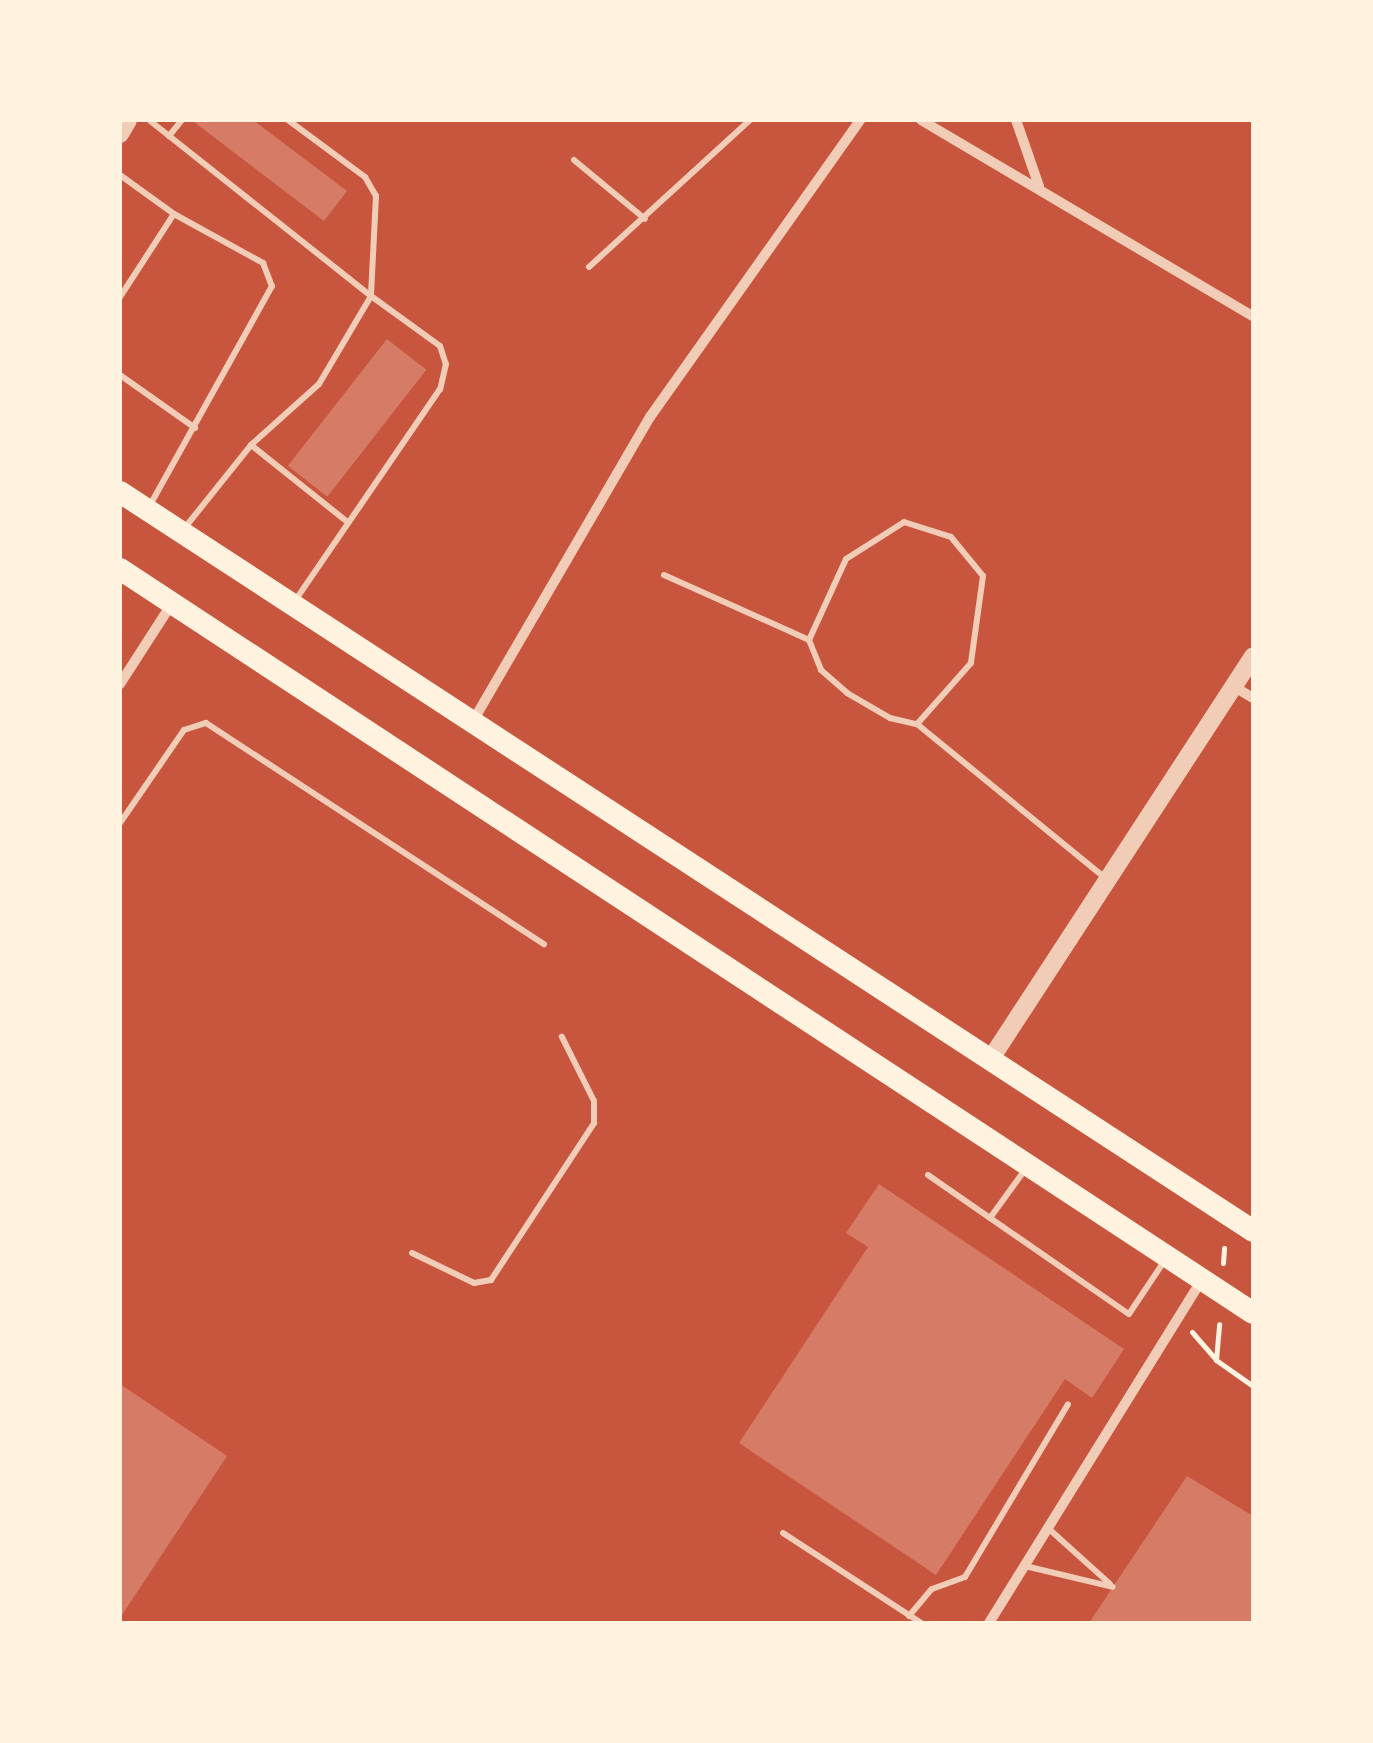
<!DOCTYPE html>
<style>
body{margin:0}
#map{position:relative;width:1373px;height:1743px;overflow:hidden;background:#c8553d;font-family:Jost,sans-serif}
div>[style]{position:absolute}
.building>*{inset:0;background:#d67c66;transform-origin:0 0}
.path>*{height:5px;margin:-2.5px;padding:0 2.5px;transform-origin:2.5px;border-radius:2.5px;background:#fff3e0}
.service>*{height:6px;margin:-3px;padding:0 3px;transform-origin:3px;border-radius:3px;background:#f1ccb7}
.minor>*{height:10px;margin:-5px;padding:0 5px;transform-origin:5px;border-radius:5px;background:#f1ccb7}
.tertiary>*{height:18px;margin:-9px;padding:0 9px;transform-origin:9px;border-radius:9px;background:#f1ccb7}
.primary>*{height:22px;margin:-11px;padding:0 11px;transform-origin:11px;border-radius:11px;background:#fff3e0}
span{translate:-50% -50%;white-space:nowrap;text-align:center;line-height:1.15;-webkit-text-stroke:8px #fff3e0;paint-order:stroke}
.frame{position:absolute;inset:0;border:122px solid #fff3e0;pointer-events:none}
</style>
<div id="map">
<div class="building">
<i style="clip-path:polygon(253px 120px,347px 191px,324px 221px,194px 122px)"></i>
<i style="left:387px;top:339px;width:50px;height:161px;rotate:38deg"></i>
<i style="clip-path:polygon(879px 1184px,1124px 1349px,1092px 1398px,1065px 1379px,936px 1575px,739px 1443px,868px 1247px,846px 1233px)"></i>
<i style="clip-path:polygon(120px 1384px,227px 1456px,120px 1618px)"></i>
<i style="clip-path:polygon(1187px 1476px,1253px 1516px,1253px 1623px,1089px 1623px)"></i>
</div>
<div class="path">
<i style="left:1223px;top:1263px;width:15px;rotate:-86deg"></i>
<i style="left:1192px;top:1332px;width:37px;rotate:49deg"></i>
<i style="left:1216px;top:1360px;width:45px;rotate:35.1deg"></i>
<i style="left:1216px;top:1360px;width:36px;rotate:-85deg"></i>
</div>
<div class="service">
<i style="left:149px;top:120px;width:283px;rotate:38.4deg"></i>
<i style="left:288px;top:120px;width:96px;rotate:36.5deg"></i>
<i style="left:365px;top:177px;width:22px;rotate:60deg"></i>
<i style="left:376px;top:196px;width:99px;rotate:92.9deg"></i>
<i style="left:169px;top:136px;width:21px;rotate:-51deg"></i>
<i style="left:574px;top:160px;width:92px;rotate:39.7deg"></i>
<i style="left:120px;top:175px;width:67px;rotate:35.8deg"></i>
<i style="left:174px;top:214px;width:102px;rotate:28.8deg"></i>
<i style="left:263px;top:263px;width:25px;rotate:69deg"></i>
<i style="left:272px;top:286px;width:251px;rotate:119.1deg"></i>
<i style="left:589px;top:267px;width:218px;rotate:-42.4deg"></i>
<i style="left:120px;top:297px;width:99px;rotate:-57deg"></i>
<i style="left:120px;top:375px;width:92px;rotate:35.2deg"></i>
<i style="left:251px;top:445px;width:120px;rotate:38.6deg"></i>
<i style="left:183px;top:530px;width:109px;rotate:-51.3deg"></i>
<i style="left:251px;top:445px;width:91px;rotate:-41.9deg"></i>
<i style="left:319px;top:384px;width:102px;rotate:-59.4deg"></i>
<i style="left:371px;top:296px;width:85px;rotate:35.9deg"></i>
<i style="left:440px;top:346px;width:19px;rotate:72deg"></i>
<i style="left:446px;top:364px;width:26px;rotate:103deg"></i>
<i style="left:440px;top:389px;width:255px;rotate:124.4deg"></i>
<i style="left:664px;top:575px;width:159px;rotate:24.1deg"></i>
<i style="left:809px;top:640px;width:89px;rotate:-65.4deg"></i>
<i style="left:846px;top:559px;width:69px;rotate:-32.5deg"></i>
<i style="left:904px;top:522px;width:49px;rotate:17.7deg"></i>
<i style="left:951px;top:537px;width:50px;rotate:50.6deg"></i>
<i style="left:983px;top:576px;width:88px;rotate:97.9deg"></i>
<i style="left:971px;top:663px;width:81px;rotate:131.5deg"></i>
<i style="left:917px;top:724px;width:243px;rotate:39.3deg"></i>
<i style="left:809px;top:640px;width:32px;rotate:68deg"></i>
<i style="left:821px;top:670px;width:35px;rotate:41deg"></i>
<i style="left:847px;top:693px;width:50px;rotate:30.2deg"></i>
<i style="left:890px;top:718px;width:28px;rotate:13deg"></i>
<i style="left:120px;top:823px;width:113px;rotate:-55.5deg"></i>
<i style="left:184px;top:730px;width:23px;rotate:-18deg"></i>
<i style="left:206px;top:723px;width:404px;rotate:33.2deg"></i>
<i style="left:928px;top:1175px;width:244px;rotate:34.7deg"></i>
<i style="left:1129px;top:1314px;width:65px;rotate:-56.3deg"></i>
<i style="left:990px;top:1218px;width:58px;rotate:-54.1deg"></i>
<i style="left:412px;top:1253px;width:69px;rotate:25.8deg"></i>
<i style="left:474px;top:1283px;width:17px;rotate:-10deg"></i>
<i style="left:491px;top:1280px;width:188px;rotate:-56.7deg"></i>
<i style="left:594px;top:1123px;width:22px;rotate:-90deg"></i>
<i style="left:594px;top:1101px;width:72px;rotate:-116.6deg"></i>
<i style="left:1049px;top:1529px;width:82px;rotate:42deg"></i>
<i style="left:783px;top:1533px;width:165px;rotate:33.1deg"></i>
<i style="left:1025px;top:1566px;width:90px;rotate:13.4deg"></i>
<i style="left:909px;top:1616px;width:35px;rotate:-50deg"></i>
<i style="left:932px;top:1589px;width:35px;rotate:-20deg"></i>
<i style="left:965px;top:1577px;width:201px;rotate:-59.2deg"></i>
</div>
<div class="minor">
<i style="left:921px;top:120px;width:386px;rotate:30.6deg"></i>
<i style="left:1016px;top:120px;width:70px;rotate:70.8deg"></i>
<i style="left:120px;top:684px;width:94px;rotate:-57.2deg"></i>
<i style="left:1233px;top:686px;width:23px;rotate:31deg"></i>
<i style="left:473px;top:721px;width:352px;rotate:-59.8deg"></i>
<i style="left:650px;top:417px;width:364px;rotate:-54.7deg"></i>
<i style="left:989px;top:1623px;width:404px;rotate:-58.2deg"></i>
</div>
<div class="tertiary">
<i style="left:120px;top:134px;width:16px;rotate:-60deg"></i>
<i style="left:990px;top:1060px;width:482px;rotate:-56.9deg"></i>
</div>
<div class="primary">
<i style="left:120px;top:492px;width:1353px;rotate:33.11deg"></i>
<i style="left:120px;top:569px;width:1355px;rotate:33.29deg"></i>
</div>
<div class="frame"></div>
</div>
